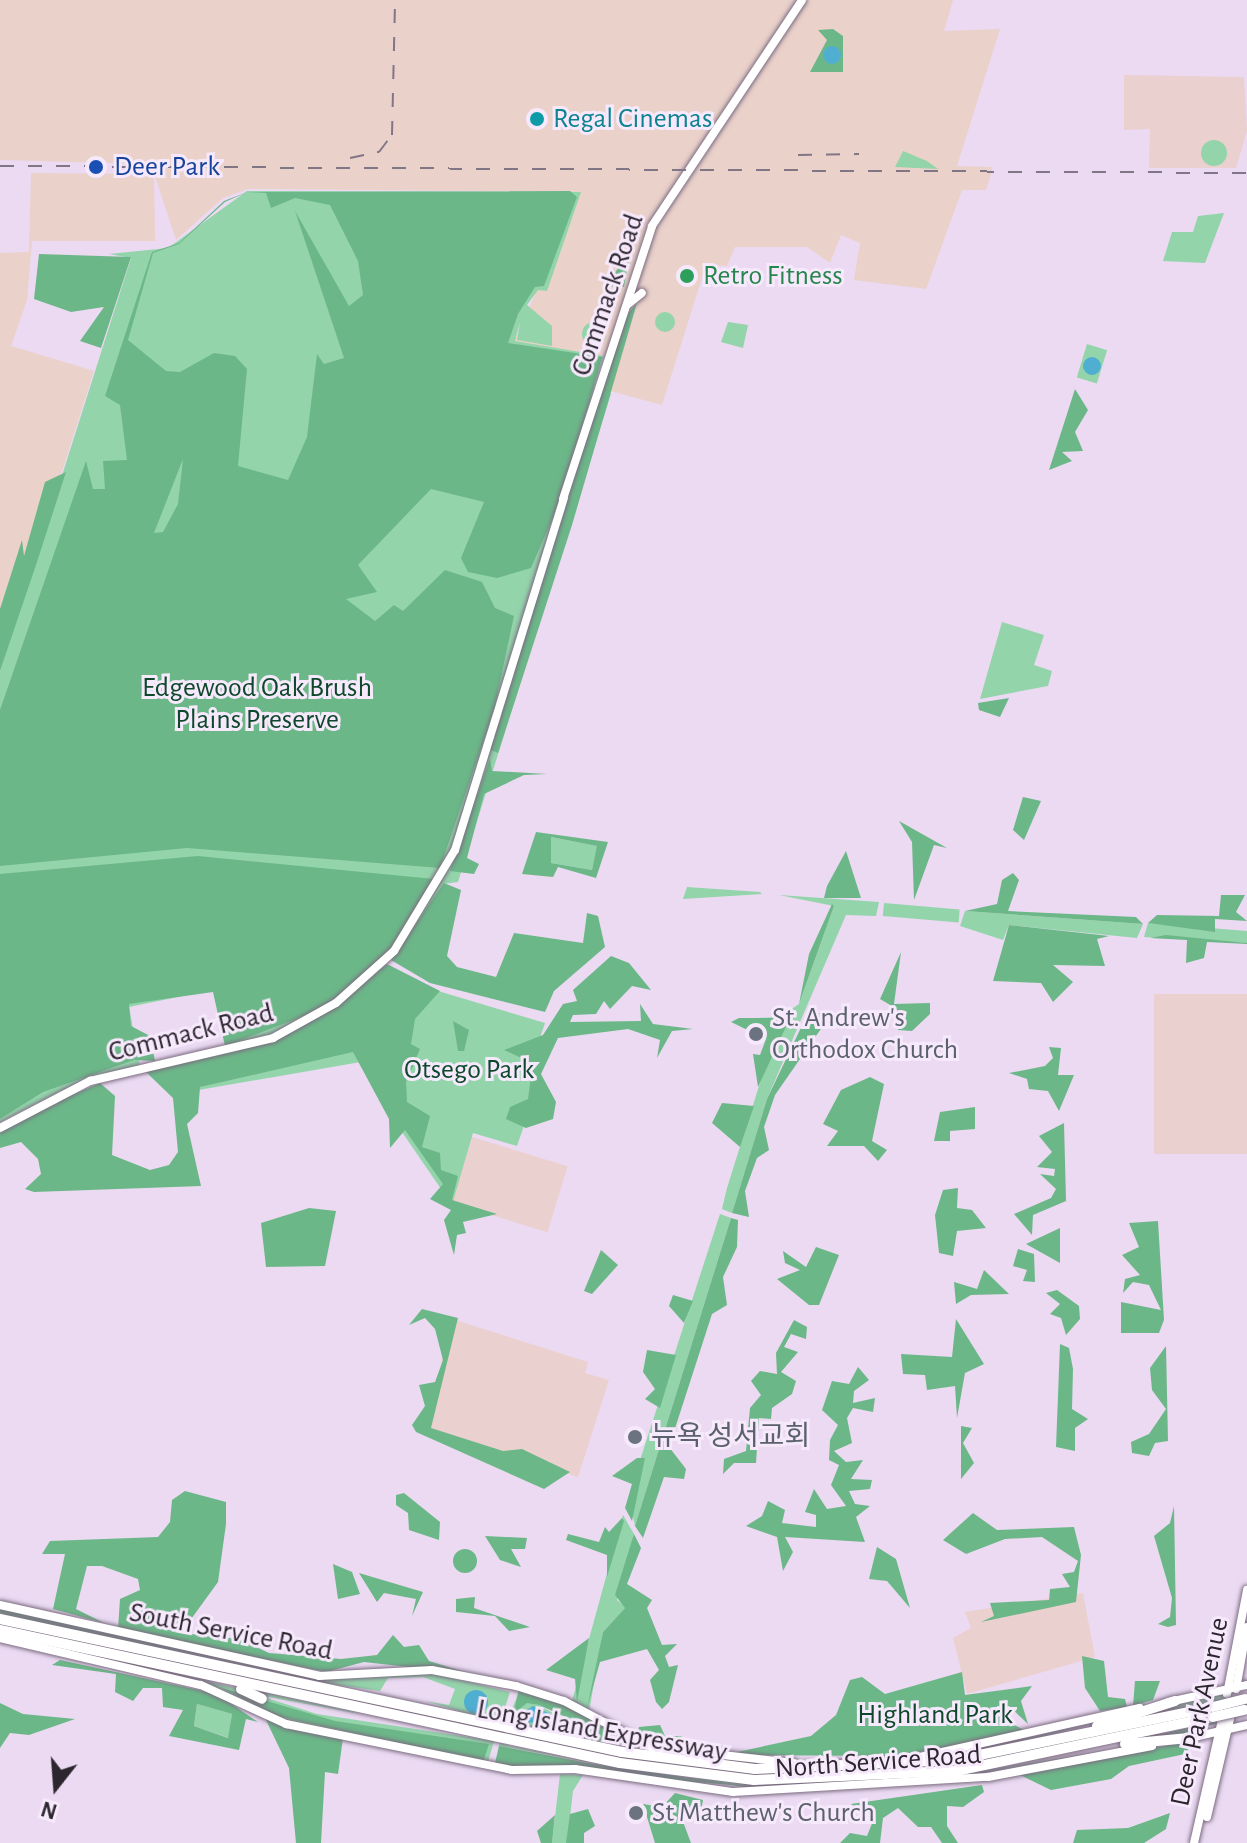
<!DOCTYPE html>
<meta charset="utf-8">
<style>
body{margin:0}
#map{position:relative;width:1247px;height:1843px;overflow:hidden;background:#ebdaf2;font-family:"Alegreya Sans","Noto Sans KR",sans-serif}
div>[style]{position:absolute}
.industrial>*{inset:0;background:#ead1ca}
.education>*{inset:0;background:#ebd0d0;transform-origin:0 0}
.green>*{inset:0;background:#94d4ab;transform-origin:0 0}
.round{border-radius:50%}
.forest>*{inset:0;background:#6cb788}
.water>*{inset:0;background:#50aed0}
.roads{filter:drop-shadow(0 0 2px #7b6c81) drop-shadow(0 0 2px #7b6c81)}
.major>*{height:8px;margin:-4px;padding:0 4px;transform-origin:4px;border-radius:4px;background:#fff}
.highway>*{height:10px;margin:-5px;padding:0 5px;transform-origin:5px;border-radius:5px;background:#fff}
.rail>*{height:2px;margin-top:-1px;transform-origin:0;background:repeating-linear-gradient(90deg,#817686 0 14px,transparent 0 28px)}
.bridges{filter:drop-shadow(0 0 2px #7b6c81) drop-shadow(0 0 2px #7b6c81)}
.highway-bridge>*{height:10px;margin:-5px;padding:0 5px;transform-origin:5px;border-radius:5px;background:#fff}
.dots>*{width:22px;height:22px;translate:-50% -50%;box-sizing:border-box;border:4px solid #f7e9fc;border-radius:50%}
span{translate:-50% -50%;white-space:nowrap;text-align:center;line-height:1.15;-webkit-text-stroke:6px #f7e9fc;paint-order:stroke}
.culture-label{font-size:28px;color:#0d838f}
.left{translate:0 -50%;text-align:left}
.transit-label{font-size:28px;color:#164399}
.leisure-label{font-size:28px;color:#27864d}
.street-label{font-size:28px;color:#2c262f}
.park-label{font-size:28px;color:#0e482a}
.worship-label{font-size:28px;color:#5b616d}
.north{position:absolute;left:16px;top:1747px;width:80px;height:80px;-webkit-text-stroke:6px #f7e9fc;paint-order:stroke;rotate:197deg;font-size:22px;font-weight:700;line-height:32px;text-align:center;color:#2c262f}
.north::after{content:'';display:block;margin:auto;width:28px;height:36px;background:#2c262f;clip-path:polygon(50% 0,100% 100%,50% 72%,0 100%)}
</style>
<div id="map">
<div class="industrial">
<i style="clip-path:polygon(0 0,953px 0,944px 31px,1000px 29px,957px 166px,993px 167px,986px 190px,962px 190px,926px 289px,854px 280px,860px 243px,841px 235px,830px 263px,807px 247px,735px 247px,727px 266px,706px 265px,662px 405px,596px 387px,606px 356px,514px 342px,580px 192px,248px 189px,223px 198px,176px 240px,151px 164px,0 160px)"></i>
<i style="clip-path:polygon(31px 173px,154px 174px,155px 241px,32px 241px,27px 300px,11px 346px,94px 371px,0 667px,0 253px,29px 252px)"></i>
</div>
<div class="education">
<i style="clip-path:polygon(1124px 75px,1244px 77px,1247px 131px,1236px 168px,1149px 168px,1150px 129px,1124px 130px)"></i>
<i style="left:1247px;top:994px;width:160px;height:93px;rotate:90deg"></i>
<i style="left:472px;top:1137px;width:100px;height:69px;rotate:17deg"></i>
<i style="clip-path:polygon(449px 1318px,588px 1362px,585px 1373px,609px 1380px,578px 1477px,430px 1430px)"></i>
<i style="clip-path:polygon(1083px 1593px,1095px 1657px,967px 1694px,953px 1638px,971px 1628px,965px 1612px)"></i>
</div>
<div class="green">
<i class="round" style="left:1201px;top:140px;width:26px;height:26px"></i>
<i style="clip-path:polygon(903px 151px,927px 161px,938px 169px,895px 167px)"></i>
<i style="clip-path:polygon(247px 191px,581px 192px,547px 291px,538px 290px,527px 305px,552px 326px,552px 346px,517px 340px,520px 322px,515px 341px,604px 356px,594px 388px,611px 394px,458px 882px,443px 884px,456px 889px,376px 974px,418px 1015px,428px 988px,545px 1023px,530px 1067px,537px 1088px,517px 1146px,473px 1133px,452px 1205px,391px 1116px,413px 1044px,407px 1054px,193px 1091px,189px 1063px,230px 1049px,217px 989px,129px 1007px,140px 1066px,85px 1079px,0 1122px,0 671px,131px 258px,109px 254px,168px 248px)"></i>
<i style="clip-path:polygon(1224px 213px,1205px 263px,1163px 261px,1172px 232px,1193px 232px,1198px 216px)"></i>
<i class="round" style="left:655px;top:312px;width:20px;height:20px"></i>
<i style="clip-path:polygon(728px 322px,748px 325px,743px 348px,721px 342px)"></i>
<i class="round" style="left:582px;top:322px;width:24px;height:24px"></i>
<i style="left:1087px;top:344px;width:21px;height:35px;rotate:17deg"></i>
<i style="clip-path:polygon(1002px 622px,1044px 635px,1034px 665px,1052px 671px,1048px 686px,980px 699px)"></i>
<i style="clip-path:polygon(551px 837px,598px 846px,592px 870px,551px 863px)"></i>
<i style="clip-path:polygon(687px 887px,760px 892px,762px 894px,683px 899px)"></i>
<i style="clip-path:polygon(779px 895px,879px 902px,876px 916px,846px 915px,767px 1099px,732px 1213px,722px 1209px,727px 1188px,764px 1070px,789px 1018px,755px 1018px,780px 1017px,799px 1004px,834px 906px)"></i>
<i style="left:884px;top:903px;width:76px;height:13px;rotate:5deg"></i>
<i style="clip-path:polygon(965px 911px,1143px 924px,1137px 938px,1009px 925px,1003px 940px,960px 926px)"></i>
<i style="clip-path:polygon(1148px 923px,1247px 931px,1247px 943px,1144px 937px)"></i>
<i style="clip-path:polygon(720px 1214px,731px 1218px,635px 1526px,630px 1504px,641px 1457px)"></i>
<i style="clip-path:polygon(623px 1515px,634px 1534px,617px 1600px,626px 1607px,603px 1632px,589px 1712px,572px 1701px)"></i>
<i style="clip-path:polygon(0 1607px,324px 1678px,423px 1671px,510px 1692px,500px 1723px,425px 1701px,449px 1705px,455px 1689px,423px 1677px,388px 1678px,380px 1691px,323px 1683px,0 1615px)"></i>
<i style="clip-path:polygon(0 1634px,232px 1687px,317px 1714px,494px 1741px,488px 1762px,284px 1720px,215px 1688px)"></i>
<i style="clip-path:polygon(257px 1691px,349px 1711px,360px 1714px,263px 1696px)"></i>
<i style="clip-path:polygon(518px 1694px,513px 1713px,527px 1702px,539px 1705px,608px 1745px,757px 1763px,943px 1757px,1119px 1717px,959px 1757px,775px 1767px,693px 1761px,612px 1748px,506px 1724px)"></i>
<i style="clip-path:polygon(1224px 1694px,1222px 1702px,1107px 1727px,1174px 1703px)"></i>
<i style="clip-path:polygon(197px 1704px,232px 1714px,229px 1738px,194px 1726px)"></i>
<i style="clip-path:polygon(500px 1742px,509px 1746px,627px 1769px,499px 1746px)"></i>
<i style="clip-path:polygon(1141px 1745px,940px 1780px,758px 1789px,685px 1778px,819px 1786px,940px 1778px)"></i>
<i style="clip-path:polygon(560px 1774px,583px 1775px,573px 1791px,567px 1843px,552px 1843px)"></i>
</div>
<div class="forest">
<i style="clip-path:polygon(833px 29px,843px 36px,843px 72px,810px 72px,827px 40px,818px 30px)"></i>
<i style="clip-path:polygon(evenodd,570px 191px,577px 197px,544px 286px,535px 287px,518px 314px,508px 343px,602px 357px,563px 494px,531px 568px,497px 578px,468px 572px,461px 558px,484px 502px,431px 489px,358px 565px,377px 592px,346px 599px,375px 621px,394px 605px,403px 611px,445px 570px,482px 582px,495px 608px,514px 616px,494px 710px,440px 868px,187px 848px,0 866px,0 710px,86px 461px,93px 489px,105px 489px,103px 461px,127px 460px,120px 405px,105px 396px,152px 252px,179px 243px,224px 201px,247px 192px,570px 191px,247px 192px,266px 193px,271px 208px,295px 198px,330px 205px,358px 261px,363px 295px,349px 306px,295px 211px,344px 358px,324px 364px,317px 354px,307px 437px,288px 480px,238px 466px,247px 369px,235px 356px,214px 353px,180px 372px,166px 371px,128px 340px,153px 253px,179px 244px,225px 202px,247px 192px,570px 191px,183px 459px,178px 504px,163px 532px,154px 533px,183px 459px)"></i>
<i style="clip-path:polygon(631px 249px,624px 287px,606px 286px)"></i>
<i style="clip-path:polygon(39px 254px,131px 257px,101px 348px,80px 341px,104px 307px,71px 312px,34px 299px)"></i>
<i style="clip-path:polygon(637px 303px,572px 525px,498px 753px,489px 749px,623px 319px)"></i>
<i style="clip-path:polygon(1075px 389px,1088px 410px,1075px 432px,1083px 451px,1062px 452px,1072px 461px,1049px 470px)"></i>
<i style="clip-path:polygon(66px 472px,37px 562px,0 671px,0 609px,22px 540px,24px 556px,45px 482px)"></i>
<i style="clip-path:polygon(1009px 698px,1000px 717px,979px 710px,978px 703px)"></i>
<i style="clip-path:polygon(490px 759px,492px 771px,547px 774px,524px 775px,484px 794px,467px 858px,479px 864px,474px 874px,450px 871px)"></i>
<i style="clip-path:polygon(1023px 797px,1041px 801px,1024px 840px,1013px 830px)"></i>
<i style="clip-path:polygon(899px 821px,947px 848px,934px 845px,914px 900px,912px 842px)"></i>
<i style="clip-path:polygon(evenodd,536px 832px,608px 842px,596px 878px,558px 867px,553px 877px,522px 874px,536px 832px,551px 837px,597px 846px,592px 870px,551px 863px,551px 837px)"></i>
<i style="clip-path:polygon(846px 851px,861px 898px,824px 898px,827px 886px)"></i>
<i style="clip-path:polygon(198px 856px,434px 879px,399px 940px,354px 985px,314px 1012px,225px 1046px,213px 992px,129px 1004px,131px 1026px,150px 1036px,155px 1061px,134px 1060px,43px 1092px,0 1119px,0 874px)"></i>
<i style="clip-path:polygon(1013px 873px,1019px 880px,1008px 911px,1136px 917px,1143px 924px,965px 911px,997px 904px,1002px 880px)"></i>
<i style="clip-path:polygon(444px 883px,461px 890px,447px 956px,457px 967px,496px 977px,514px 933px,583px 943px,587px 913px,598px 916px,605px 947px,554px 991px,545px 1012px,430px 983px,391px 960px)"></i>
<i style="clip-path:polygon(1221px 895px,1245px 895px,1236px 912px,1247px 921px,1215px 919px,1215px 932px,1148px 923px,1157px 915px,1219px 916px)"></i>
<i style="clip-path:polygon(832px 904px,834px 906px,799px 1004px,809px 954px)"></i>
<i style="clip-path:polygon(1009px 925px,1109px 936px,1097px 939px,1105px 966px,1053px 965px,1073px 982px,1053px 1002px,1041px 983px,993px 981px)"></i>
<i style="clip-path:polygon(1166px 935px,1247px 943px,1247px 944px,1207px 942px,1204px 958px,1186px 963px,1187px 940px,1150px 938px)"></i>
<i style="clip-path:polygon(901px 952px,894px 1004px,930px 1003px,930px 1014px,912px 1031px,898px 1030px,897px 1009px,880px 999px)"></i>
<i style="clip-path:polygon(611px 956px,629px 963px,651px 990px,632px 986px,610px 1009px,604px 1001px,596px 1014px,573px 1015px,570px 1022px,641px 1021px,640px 1004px,653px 1024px,693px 1029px,672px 1031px,657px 1058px,660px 1040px,628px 1029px,558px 1038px,541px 1074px,556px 1102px,553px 1119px,526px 1128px,506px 1119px,510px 1107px,528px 1099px,531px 1077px,526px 1060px,504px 1050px,543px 1035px,563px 1004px,577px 1001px,573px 990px)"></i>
<i style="clip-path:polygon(387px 964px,440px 991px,415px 1019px,411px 1044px,420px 1049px,406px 1082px,407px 1102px,430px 1116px,422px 1147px,440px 1153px,441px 1170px,458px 1176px,452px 1200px,497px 1214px,463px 1222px,466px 1233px,457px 1235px,454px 1255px,444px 1220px,451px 1210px,430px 1199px,443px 1184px,405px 1130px,390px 1148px,389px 1119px,353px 1052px,200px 1087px,198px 1113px,187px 1124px,201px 1186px,34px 1192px,25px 1189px,41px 1174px,38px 1159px,21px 1142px,0 1148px,0 1132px,19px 1118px,100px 1083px,115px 1096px,112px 1155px,150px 1170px,169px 1165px,178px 1152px,173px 1098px,146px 1072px,282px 1037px,329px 1011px)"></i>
<i style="clip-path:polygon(808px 1013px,826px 1013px,825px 1023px,775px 1095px,764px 1127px,769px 1150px,757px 1158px,745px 1191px,749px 1217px,732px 1213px,767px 1099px)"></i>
<i style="clip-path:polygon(739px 1018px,790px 1018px,758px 1087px,753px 1054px,760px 1055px,766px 1039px,731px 1022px)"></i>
<i style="clip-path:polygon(453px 1021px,469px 1030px,464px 1051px,458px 1051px)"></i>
<i style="clip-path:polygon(1049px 1047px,1061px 1048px,1058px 1075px,1074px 1075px,1059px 1111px,1048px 1091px,1029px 1089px,1027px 1079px,1009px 1073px,1045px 1066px,1053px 1058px)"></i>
<i style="clip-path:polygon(870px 1077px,884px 1084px,872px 1141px,887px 1150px,878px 1161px,864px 1146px,827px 1146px,838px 1131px,823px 1124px,841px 1090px)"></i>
<i style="clip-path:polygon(722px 1103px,754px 1106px,740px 1147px,712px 1123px)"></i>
<i style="clip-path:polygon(975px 1107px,975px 1129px,950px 1131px,950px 1141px,934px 1141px,940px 1112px)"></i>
<i style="clip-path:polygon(1064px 1123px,1066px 1201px,1033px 1215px,1032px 1235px,1014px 1214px,1051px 1198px,1056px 1189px,1040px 1174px,1054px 1176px,1055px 1169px,1037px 1167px,1052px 1152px,1039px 1136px)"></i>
<i style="clip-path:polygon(958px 1188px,957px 1208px,972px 1210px,986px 1228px,957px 1231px,953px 1256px,939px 1253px,935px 1215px,943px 1190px)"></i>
<i style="clip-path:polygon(309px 1208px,336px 1211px,325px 1266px,266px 1267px,261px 1223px)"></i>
<i style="clip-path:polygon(731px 1218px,738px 1220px,737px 1247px,723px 1277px,727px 1305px,712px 1314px,669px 1447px,686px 1469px,684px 1479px,664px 1477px,643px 1538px,635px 1526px)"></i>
<i style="clip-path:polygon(1158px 1221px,1164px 1320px,1159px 1333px,1121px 1333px,1121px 1302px,1161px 1310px,1149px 1285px,1133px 1282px,1123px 1293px,1125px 1279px,1140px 1275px,1122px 1255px,1139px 1247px,1129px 1223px)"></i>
<i style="clip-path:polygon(1060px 1228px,1060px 1263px,1026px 1244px)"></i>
<i style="clip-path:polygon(816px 1247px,839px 1255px,819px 1305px,809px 1305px,777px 1279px,800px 1270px,785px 1263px,783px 1251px,806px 1267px)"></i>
<i style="clip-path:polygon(1018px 1249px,1034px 1254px,1035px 1282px,1023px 1281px,1027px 1270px,1013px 1266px)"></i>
<i style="clip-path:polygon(601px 1250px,618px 1265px,592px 1294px,584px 1291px)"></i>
<i style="clip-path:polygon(984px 1270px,1009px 1294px,971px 1295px,956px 1304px,954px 1282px,977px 1289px)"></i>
<i style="clip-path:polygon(1057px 1290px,1079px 1306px,1080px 1319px,1066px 1335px,1061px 1318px,1050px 1314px,1060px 1304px,1046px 1293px)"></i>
<i style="clip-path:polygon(673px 1295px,693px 1301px,684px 1323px,669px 1306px)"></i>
<i style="clip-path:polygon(422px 1309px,458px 1318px,431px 1428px,503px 1451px,522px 1449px,570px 1472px,544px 1489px,416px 1432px,412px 1425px,425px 1406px,419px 1385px,435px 1382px,443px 1360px,435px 1329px,425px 1318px,409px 1325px)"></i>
<i style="clip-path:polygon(956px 1319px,984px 1364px,965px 1373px,957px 1418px,955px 1386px,927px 1390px,925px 1375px,903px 1374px,901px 1354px,952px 1357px)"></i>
<i style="clip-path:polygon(794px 1320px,807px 1327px,806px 1339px,791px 1334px,784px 1347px,798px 1352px,781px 1372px,796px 1381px,792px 1394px,772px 1408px,771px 1419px,759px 1418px,756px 1463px,734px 1463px,723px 1474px,724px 1459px,746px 1451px,750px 1408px,761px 1395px,751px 1381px,760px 1371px,777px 1374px,776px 1353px)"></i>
<i style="clip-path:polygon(1060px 1344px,1069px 1348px,1073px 1369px,1072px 1409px,1088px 1419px,1075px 1428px,1075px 1451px,1056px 1447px)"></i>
<i style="clip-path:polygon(1166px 1346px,1168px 1441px,1155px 1443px,1149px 1456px,1132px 1453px,1131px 1442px,1149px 1434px,1166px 1409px,1152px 1390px,1150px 1368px)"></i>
<i style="clip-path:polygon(647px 1350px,676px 1355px,660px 1408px,645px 1399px,655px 1389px,643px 1372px)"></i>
<i style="clip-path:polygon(858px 1367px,869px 1380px,854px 1391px,853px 1403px,875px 1398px,873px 1412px,853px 1408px,847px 1418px,852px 1443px,834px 1451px,846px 1462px,863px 1460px,851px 1479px,872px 1480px,870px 1489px,849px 1491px,855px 1504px,870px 1506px,856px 1517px,865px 1542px,785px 1537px,793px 1552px,783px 1571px,777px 1537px,746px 1526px,762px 1516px,768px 1501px,785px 1510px,782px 1523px,816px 1527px,816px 1515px,805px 1512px,814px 1489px,827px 1509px,846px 1506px,831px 1485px,839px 1465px,829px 1460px,830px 1440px,838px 1425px,822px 1410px,832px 1381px,849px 1384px)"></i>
<i style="clip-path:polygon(961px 1426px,972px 1428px,963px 1443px,974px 1463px,961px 1479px)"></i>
<i style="clip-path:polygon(637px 1458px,645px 1458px,632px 1521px,625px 1508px,632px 1484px,612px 1476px)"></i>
<i style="clip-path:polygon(185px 1491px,226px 1502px,226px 1524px,218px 1582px,181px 1633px,239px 1639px,269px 1653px,341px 1659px,377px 1655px,393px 1635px,404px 1647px,419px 1645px,429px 1661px,471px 1674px,364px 1662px,326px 1672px,118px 1629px,120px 1599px,140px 1590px,138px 1579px,102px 1566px,87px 1566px,76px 1609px,104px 1623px,53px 1609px,65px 1554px,42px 1554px,50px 1541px,158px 1537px,170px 1522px,172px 1500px)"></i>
<i style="clip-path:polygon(404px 1493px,440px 1522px,439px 1540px,409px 1530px,408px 1513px,396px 1505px,396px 1495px)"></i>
<i style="clip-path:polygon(1174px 1506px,1176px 1625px,1168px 1627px,1158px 1624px,1170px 1617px,1172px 1598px,1154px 1536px,1170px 1523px)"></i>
<i style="clip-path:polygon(973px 1513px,997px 1530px,1074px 1527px,1081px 1555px,1076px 1602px,981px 1622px,994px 1616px,990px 1603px,1049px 1600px,1050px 1589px,1070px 1587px,1062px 1574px,1074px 1572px,1078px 1561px,1042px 1537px,1005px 1539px,966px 1554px,943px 1540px)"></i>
<i style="clip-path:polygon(622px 1518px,624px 1521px,607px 1577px,607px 1555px,566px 1540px,568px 1534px,599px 1542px,605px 1527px,609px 1532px)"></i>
<i style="clip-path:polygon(634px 1534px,641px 1548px,627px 1584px,652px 1600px,647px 1608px,662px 1645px,677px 1644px,665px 1656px,669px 1667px,678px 1665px,669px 1702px,662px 1709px,656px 1702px,650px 1680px,659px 1670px,647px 1649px,600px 1662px,587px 1708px,603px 1632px,625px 1608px,615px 1595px)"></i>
<i style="clip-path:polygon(485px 1536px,527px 1538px,525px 1549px,511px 1549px,521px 1567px,500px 1560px)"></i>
<i style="clip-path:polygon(877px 1547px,896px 1559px,910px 1608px,887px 1581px,869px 1579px)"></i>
<i class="round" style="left:453px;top:1549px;width:24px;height:24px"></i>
<i style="clip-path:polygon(333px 1564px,352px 1572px,360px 1594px,338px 1599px)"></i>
<i style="clip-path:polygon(359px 1573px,423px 1592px,412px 1616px,416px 1599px,384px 1593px,377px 1602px)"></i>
<i style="clip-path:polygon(475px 1597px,474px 1608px,530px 1627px,509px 1631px,495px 1616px,456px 1612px,456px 1599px)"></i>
<i style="clip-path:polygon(0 1607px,225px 1659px,80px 1633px,0 1613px)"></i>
<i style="clip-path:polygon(589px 1638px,577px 1702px,575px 1679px,546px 1670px)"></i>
<i style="clip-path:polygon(1082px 1656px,1104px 1661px,1108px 1697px,1125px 1699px,1127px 1707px,1100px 1711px,1085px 1688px)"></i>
<i style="clip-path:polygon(evenodd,60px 1660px,217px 1694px,258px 1722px,246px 1719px,239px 1750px,169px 1736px,183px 1710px,163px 1707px,162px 1688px,143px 1688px,133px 1701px,115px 1692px,116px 1674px,52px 1665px,60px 1660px,197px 1704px,232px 1714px,228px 1738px,194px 1726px,197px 1704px)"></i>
<i style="clip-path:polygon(962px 1672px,965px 1695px,1032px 1686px,1021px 1701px,1028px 1724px,1009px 1706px,997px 1706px,998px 1716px,1026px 1731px,900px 1756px,723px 1755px,811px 1736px,836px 1715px,850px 1680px,862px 1677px,885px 1694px)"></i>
<i style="clip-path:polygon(1135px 1681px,1160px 1681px,1153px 1700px,1133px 1706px)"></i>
<i style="clip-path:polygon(222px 1688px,335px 1721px,489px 1744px,483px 1762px,277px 1716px)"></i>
<i style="clip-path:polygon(519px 1689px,561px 1703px,654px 1750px,589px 1738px,579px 1723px,539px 1705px,527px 1703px,513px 1714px)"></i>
<i style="clip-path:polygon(0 1703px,23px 1714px,75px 1719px,29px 1735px,10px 1733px,0 1748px)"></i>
<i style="clip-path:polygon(265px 1718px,343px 1738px,338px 1774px,325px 1772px,321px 1843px,296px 1843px,289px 1768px)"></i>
<i style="clip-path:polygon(1217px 1723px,1173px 1738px,1152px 1737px,1215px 1721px)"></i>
<i style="clip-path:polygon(660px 1725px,665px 1736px,681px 1736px,695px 1753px,636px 1738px,639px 1727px)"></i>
<i style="clip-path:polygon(1194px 1740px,1185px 1754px,1129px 1766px,1111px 1779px,1051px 1790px,1020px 1775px)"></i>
<i style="clip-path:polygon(499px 1746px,593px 1764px,746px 1786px,514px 1768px,495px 1763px)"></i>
<i style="clip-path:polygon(982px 1785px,984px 1792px,963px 1807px,947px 1806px,947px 1826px,958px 1843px,942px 1843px,931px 1827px,918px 1827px,898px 1808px,883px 1818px,880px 1843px,840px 1843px,850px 1833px,867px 1836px,873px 1821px,851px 1804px)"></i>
<i style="clip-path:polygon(675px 1793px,703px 1800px,700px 1816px,682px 1819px,691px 1843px,655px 1843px,643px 1804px,662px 1807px)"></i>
<i style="clip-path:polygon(588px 1809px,595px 1826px,584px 1833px,584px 1843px,566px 1843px,570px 1814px)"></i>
<i style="clip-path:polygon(1170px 1813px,1166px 1829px,1144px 1843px,1073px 1843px,1077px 1830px,1128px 1828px)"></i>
<i style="clip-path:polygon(555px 1815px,552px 1843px,541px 1843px,537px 1831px)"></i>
</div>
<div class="water">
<i class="round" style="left:823px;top:46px;width:18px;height:18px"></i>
<i class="round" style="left:1083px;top:357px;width:18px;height:18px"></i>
<i class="round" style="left:464px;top:1690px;width:24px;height:24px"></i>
<i style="clip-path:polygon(533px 1706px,557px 1717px,566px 1725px,525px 1722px,522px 1713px)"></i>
</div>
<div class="roads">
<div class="major">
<i style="left:627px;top:305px;width:19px;rotate:-39deg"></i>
<i style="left:563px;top:499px;width:287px;rotate:-71.9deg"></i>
<i style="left:652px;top:226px;width:271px;rotate:-56.4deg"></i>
<i style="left:0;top:1128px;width:102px;rotate:-27.6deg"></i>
<i style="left:90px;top:1081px;width:188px;rotate:-13.2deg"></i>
<i style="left:273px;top:1038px;width:72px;rotate:-29.1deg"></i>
<i style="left:336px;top:1003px;width:78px;rotate:-41.9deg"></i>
<i style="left:394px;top:951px;width:118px;rotate:-58.9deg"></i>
<i style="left:455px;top:850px;width:368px;rotate:-72.8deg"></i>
<i style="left:0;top:1605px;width:327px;rotate:12.5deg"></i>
<i style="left:319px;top:1676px;width:113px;rotate:-3deg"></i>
<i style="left:432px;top:1670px;width:86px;rotate:10.8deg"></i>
<i style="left:516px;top:1686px;width:50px;rotate:17.4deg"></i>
<i style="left:564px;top:1701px;width:98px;rotate:27.9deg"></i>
<i style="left:651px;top:1747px;width:144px;rotate:6.4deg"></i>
<i style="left:0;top:1638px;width:206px;rotate:13.2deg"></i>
<i style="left:201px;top:1685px;width:94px;rotate:24.6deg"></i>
<i style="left:286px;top:1724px;width:231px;rotate:11.5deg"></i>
<i style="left:512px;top:1770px;width:63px;rotate:-0.9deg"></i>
<i style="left:575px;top:1769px;width:160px;rotate:8.3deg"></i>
<i style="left:733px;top:1792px;width:255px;rotate:-3.4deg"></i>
<i style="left:988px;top:1777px;width:167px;rotate:-10.7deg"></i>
<i style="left:1236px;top:1689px;width:63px;rotate:-79.9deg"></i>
<i style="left:1227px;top:1694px;width:106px;rotate:-79.1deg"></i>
<i style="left:1169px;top:1702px;width:80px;rotate:-12.3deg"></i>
<i style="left:1185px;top:1739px;width:64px;rotate:-12.7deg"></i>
<i style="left:920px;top:1757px;width:225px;rotate:-12.6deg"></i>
<i style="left:1207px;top:1817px;width:110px;rotate:-76.8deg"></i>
<i style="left:1194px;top:1843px;width:135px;rotate:-77.2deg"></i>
</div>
<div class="highway">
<i style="left:0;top:1619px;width:636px;rotate:12.07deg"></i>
<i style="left:622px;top:1752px;width:134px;rotate:7.3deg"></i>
<i style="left:755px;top:1769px;width:200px;rotate:-2.6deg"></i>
<i style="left:955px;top:1760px;width:263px;rotate:-11.6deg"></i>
<i style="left:0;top:1630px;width:634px;rotate:12.11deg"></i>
<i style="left:620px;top:1763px;width:135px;rotate:7.2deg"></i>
<i style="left:754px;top:1780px;width:202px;rotate:-2.6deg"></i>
<i style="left:956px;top:1771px;width:263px;rotate:-11.9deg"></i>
<i style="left:241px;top:1689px;width:23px;rotate:25deg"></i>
<i style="left:1097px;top:1726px;width:82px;rotate:-17.8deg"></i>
<i style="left:1125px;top:1744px;width:64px;rotate:-5.4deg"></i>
</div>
</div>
<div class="rail">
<i style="left:798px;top:155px;width:61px;rotate:-0.9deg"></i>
<i style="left:350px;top:158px;width:30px;rotate:-12deg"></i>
<i style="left:379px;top:152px;width:21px;rotate:-53deg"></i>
<i style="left:392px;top:135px;width:128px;rotate:-88.7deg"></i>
<i style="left:0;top:166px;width:1247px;rotate:0.32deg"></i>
</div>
<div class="bridges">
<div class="highway-bridge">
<i style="left:1213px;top:1707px;width:33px;rotate:-14deg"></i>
<i style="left:1213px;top:1717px;width:32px;rotate:-13deg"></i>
</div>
</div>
<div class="dots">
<i style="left:537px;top:119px;background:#0f9aa8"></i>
<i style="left:96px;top:167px;background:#1a4fb4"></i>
<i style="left:687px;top:276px;background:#2e9e5b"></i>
<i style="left:756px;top:1034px;background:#6b7280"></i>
<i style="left:635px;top:1437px;background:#6b7280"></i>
<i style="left:636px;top:1813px;background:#6b7280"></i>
</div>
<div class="culture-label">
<span class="left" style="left:553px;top:119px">Regal Cinemas</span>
</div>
<div class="transit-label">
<span class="left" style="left:114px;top:167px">Deer Park</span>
</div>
<div class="leisure-label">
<span class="left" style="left:703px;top:276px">Retro Fitness</span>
</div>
<div class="street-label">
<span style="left:608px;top:295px;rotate:-71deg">Commack Road</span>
<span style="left:191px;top:1033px;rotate:-14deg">Commack Road</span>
<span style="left:231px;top:1632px;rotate:11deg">South Service Road</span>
<span style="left:1200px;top:1712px;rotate:-78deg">Deer Park Avenue</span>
<span style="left:602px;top:1731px;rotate:10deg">Long Island Expressway</span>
<span style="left:878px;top:1762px;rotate:-4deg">North Service Road</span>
</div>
<div class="park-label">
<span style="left:257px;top:704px">Edgewood Oak Brush<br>Plains Preserve</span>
<span style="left:469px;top:1070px">Otsego Park</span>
<span style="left:935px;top:1715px">Highland Park</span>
</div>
<div class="worship-label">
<span class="left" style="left:772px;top:1034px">St. Andrew's<br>Orthodox Church</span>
<span class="left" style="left:651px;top:1437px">뉴욕 성서교회</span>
<span class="left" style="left:652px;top:1813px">St Matthew's Church</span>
</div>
<div class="north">N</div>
</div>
